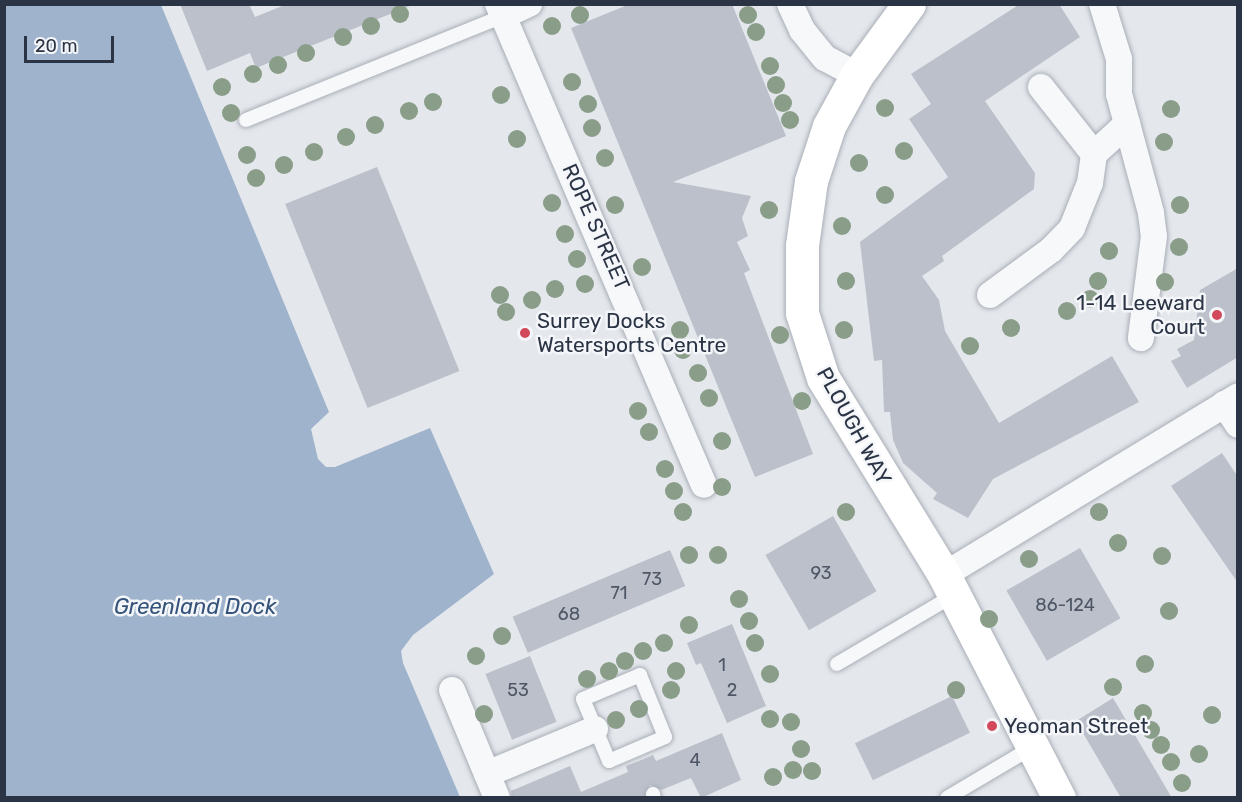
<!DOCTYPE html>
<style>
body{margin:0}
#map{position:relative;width:1242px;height:802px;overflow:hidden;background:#e4e7ec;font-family:Rubik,sans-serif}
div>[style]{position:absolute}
.water>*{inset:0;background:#9fb4cc}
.building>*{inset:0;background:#bbc0ca;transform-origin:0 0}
.roads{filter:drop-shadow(0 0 2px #a9aeb7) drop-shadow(0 0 2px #a9aeb7)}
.service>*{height:14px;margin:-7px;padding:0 7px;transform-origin:7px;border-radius:7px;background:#f7f8fa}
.minor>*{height:26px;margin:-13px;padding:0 13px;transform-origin:13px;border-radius:13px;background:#f7f8fa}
.secondary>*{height:33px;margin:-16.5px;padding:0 16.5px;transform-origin:16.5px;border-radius:16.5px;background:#fff}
.trees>*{width:18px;height:18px;margin:-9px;border-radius:50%;background:#899d89}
.dots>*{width:16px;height:16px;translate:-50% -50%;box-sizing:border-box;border:3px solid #f4f6f9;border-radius:50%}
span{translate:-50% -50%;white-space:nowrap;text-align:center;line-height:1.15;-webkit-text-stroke:5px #f4f6f9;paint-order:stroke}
.number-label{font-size:18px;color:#4f5766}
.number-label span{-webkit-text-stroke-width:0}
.street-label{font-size:21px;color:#2b3445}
.poi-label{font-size:21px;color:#2b3445}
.right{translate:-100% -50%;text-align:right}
.left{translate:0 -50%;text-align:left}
.water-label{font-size:22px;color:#34527a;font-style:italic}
.frame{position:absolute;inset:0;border:6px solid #2b3445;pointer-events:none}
.scale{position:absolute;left:24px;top:36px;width:90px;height:27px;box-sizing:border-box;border:3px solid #2b3445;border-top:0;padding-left:8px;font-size:18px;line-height:21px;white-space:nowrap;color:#2b3445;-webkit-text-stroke:4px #f4f6f9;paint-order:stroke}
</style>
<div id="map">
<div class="water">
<i style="clip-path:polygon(5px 4px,161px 5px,329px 412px,311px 429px,318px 459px,326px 467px,335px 467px,430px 428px,494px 574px,413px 635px,401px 651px,403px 663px,460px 797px,5px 797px)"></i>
</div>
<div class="building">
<i style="clip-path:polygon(180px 4px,249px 4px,255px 17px,287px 4px,410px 6px,256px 68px,250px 53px,207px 71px)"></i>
<i style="clip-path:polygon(630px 4px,732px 4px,786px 136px,673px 182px,751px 196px,742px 218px,748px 236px,737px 242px,750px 270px,744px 273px,813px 454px,755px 477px,571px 28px)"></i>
<i style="clip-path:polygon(1020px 4px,1059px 4px,1080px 37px,985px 101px,1035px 173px,1034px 189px,942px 256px,944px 261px,922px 276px,939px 300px,945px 331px,999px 423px,1112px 356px,1139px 402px,993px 479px,968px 518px,933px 499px,937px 493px,903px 463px,893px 440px,890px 412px,884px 412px,882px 360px,874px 361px,860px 242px,948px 177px,909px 119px,931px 104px,911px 74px)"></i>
<i style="left:377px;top:167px;width:220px;height:99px;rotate:68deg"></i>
<i style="clip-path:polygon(1238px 268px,1238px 357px,1187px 388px,1171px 361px,1181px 356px,1177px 349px,1194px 340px,1200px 290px)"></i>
<i style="clip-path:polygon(1222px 453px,1238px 477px,1238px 583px,1171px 486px)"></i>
<i style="left:833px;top:516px;width:87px;height:78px;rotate:60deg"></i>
<i style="left:1080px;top:548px;width:81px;height:85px;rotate:60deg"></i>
<i style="left:670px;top:550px;width:39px;height:171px;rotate:67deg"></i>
<i style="clip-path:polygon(732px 624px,766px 706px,727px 723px,701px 663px,696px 665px,687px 643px)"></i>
<i style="left:530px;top:656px;width:71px;height:48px;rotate:68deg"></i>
<i style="left:952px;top:696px;width:41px;height:108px;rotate:64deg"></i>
<i style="clip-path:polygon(1113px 698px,1172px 798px,1121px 798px,1076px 721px)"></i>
<i style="clip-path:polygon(722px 733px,741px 780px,701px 798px,691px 778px,661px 790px,650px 785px,644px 798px,512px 798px,511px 791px,570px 766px,581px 792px,628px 772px,626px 766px,639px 761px,653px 755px,656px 761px)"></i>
</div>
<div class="roads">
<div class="service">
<i style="left:246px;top:120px;width:277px;rotate:-22deg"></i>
<i style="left:837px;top:664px;width:136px;rotate:-30.5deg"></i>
<i style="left:640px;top:675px;width:67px;rotate:68deg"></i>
<i style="left:665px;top:737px;width:61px;rotate:156.8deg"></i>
<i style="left:609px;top:761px;width:67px;rotate:-112.8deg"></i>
<i style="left:583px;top:699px;width:62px;rotate:-22.8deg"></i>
<i style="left:653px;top:794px;width:4px;rotate:76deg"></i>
<i style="left:947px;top:798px;width:100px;rotate:-30.7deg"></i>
</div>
<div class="minor">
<i style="left:498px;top:4px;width:523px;rotate:66.82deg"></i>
<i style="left:790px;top:4px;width:29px;rotate:65deg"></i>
<i style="left:802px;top:30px;width:36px;rotate:51deg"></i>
<i style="left:825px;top:58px;width:36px;rotate:28deg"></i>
<i style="left:1102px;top:4px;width:58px;rotate:72.8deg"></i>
<i style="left:1119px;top:59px;width:35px;rotate:90deg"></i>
<i style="left:1119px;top:94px;width:123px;rotate:74.9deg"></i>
<i style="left:1151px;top:213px;width:23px;rotate:83deg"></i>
<i style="left:1154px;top:236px;width:103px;rotate:97.3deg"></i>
<i style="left:503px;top:16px;width:29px;rotate:-25deg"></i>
<i style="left:1041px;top:87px;width:85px;rotate:51.7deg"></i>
<i style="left:990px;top:295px;width:76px;rotate:-36.4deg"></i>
<i style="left:1051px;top:250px;width:30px;rotate:-46deg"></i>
<i style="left:1072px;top:228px;width:48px;rotate:-68.2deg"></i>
<i style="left:1090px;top:183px;width:29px;rotate:-82deg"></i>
<i style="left:1094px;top:154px;width:45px;rotate:-42.3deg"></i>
<i style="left:1224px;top:404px;width:25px;rotate:56deg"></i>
<i style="left:944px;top:575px;width:344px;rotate:-31.3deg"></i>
<i style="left:452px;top:690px;width:117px;rotate:67.4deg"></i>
<i style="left:487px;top:774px;width:117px;rotate:-22.6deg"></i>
</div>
<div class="secondary">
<i style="left:909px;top:4px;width:88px;rotate:126.2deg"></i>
<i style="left:857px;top:75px;width:58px;rotate:118.8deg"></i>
<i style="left:829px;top:126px;width:58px;rotate:108.1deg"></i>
<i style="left:811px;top:181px;width:65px;rotate:98deg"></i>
<i style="left:802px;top:245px;width:68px;rotate:90deg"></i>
<i style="left:802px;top:313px;width:68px;rotate:72.1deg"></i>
<i style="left:823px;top:378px;width:231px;rotate:58.4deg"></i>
<i style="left:944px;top:575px;width:251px;rotate:62.7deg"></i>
</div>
</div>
<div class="trees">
<i style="left:400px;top:14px"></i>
<i style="left:580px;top:15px"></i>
<i style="left:748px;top:15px"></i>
<i style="left:371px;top:26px"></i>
<i style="left:552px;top:26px"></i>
<i style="left:756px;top:32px"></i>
<i style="left:343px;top:37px"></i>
<i style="left:306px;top:53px"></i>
<i style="left:278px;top:65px"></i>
<i style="left:770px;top:66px"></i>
<i style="left:253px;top:74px"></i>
<i style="left:572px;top:82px"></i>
<i style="left:776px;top:85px"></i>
<i style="left:222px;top:87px"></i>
<i style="left:501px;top:95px"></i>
<i style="left:433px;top:102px"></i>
<i style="left:783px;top:103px"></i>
<i style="left:588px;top:104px"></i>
<i style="left:885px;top:108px"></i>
<i style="left:1171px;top:109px"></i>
<i style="left:409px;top:111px"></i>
<i style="left:231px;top:113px"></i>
<i style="left:790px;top:120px"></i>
<i style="left:375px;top:125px"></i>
<i style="left:592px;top:128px"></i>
<i style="left:346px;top:137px"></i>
<i style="left:517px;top:139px"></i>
<i style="left:1164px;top:142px"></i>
<i style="left:904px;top:151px"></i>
<i style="left:314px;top:152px"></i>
<i style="left:247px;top:155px"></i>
<i style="left:605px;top:158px"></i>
<i style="left:859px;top:163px"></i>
<i style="left:284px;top:165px"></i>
<i style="left:256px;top:178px"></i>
<i style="left:885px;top:195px"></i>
<i style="left:552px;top:203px"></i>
<i style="left:615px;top:205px"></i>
<i style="left:1180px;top:205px"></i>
<i style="left:769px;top:210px"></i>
<i style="left:842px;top:226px"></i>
<i style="left:565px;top:234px"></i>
<i style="left:1179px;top:247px"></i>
<i style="left:1109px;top:251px"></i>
<i style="left:577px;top:259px"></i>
<i style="left:642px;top:267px"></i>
<i style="left:846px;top:281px"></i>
<i style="left:1098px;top:281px"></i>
<i style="left:1165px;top:282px"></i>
<i style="left:585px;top:284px"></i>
<i style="left:555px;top:289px"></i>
<i style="left:500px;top:295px"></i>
<i style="left:1090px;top:299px"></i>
<i style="left:532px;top:300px"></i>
<i style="left:1067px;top:311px"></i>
<i style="left:506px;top:312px"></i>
<i style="left:1011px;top:328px"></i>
<i style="left:680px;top:330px"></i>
<i style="left:844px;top:330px"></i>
<i style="left:780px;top:335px"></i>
<i style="left:970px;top:346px"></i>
<i style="left:683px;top:350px"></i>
<i style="left:698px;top:373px"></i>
<i style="left:709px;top:398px"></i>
<i style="left:802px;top:401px"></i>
<i style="left:638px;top:411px"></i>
<i style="left:649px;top:432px"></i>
<i style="left:722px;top:441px"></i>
<i style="left:665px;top:469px"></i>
<i style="left:722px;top:487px"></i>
<i style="left:674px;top:491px"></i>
<i style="left:683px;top:512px"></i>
<i style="left:846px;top:512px"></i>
<i style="left:1099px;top:512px"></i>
<i style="left:1118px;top:543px"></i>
<i style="left:689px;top:555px"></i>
<i style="left:718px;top:555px"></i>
<i style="left:1162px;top:556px"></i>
<i style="left:1029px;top:559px"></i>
<i style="left:739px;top:599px"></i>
<i style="left:1169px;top:611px"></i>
<i style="left:989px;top:619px"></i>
<i style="left:749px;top:621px"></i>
<i style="left:689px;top:625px"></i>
<i style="left:502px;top:636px"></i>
<i style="left:664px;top:643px"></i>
<i style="left:755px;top:643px"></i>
<i style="left:643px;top:651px"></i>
<i style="left:476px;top:656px"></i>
<i style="left:625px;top:661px"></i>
<i style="left:1145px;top:664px"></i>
<i style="left:609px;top:671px"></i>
<i style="left:676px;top:671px"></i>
<i style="left:770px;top:674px"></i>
<i style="left:587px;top:679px"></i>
<i style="left:1113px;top:687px"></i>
<i style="left:671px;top:690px"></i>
<i style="left:956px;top:690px"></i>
<i style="left:639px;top:709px"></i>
<i style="left:1143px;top:713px"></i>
<i style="left:484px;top:714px"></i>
<i style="left:1212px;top:715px"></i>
<i style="left:770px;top:719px"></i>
<i style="left:616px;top:720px"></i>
<i style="left:791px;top:722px"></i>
<i style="left:1151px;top:730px"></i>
<i style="left:1161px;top:745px"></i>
<i style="left:801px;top:749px"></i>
<i style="left:1199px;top:754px"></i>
<i style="left:1171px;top:762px"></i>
<i style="left:793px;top:770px"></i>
<i style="left:812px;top:771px"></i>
<i style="left:773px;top:777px"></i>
<i style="left:1182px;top:783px"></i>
</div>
<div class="dots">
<i style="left:1217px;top:315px;background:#d1495b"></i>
<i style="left:525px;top:333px;background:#d1495b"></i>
<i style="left:992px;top:726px;background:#d1495b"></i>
</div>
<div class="number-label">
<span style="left:821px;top:573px">93</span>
<span style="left:652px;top:579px">73</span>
<span style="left:619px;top:593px">71</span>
<span style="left:1065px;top:605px">86-124</span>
<span style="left:569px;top:614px">68</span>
<span style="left:722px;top:665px">1</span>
<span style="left:518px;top:690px">53</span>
<span style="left:732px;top:690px">2</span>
<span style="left:695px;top:760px">4</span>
</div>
<div class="street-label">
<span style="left:596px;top:227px;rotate:66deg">ROPE STREET</span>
<span style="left:854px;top:426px;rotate:61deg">PLOUGH WAY</span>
</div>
<div class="poi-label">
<span class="right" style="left:1205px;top:315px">1-14 Leeward<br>Court</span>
<span class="left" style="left:537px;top:333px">Surrey Docks<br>Watersports Centre</span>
<span class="left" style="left:1004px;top:726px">Yeoman Street</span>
</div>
<div class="water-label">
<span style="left:195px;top:607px">Greenland Dock</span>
</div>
<div class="frame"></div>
<div class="scale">20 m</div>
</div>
